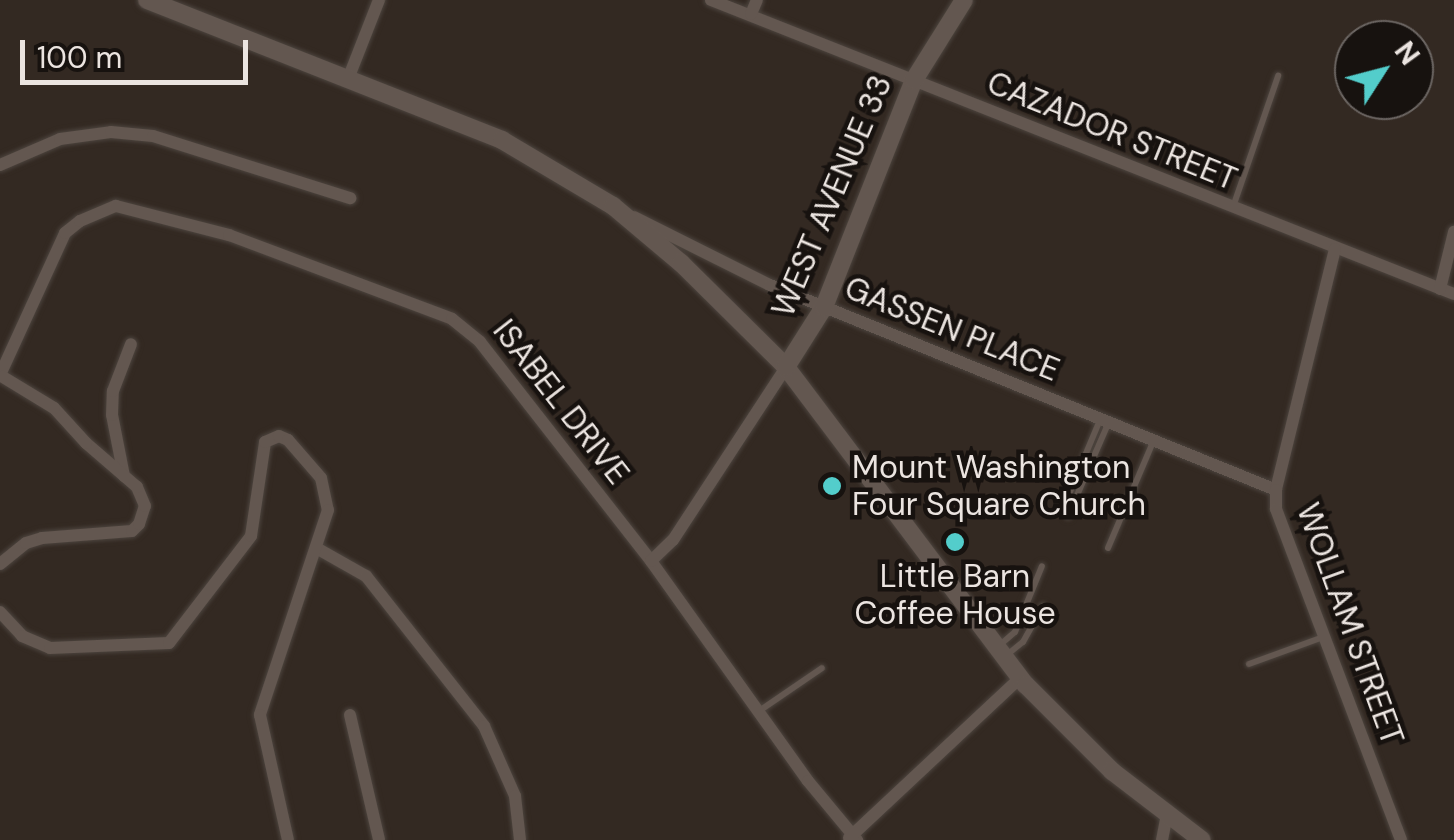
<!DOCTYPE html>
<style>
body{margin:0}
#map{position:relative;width:1454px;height:840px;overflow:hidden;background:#332922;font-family:"DM Sans",sans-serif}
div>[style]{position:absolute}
.roads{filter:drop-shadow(0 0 2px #4c443e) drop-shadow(0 0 2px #4c443e)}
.lane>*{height:6px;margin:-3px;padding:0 3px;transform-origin:3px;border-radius:3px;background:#635750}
.street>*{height:12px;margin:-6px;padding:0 6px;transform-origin:6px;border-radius:6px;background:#635750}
.secondary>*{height:18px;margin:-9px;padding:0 9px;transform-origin:9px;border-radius:9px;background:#635750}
.dots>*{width:28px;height:28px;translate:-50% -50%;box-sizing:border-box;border:5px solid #17120f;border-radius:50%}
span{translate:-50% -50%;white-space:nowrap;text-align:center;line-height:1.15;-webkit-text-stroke:9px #17120f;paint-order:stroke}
.street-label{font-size:32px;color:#ebe4e0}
.poi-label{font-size:32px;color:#ebe4e0}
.left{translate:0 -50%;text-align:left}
.north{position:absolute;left:1334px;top:20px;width:100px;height:100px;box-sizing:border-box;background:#17120f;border:2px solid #6c6663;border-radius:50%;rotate:54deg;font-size:28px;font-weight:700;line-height:40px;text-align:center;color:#ebe4e0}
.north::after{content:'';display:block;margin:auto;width:35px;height:45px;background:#53cdcb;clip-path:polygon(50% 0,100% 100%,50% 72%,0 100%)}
.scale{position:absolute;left:20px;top:40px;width:228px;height:45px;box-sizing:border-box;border:5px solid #ebe4e0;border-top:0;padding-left:12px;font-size:30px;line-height:35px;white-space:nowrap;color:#ebe4e0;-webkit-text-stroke:8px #17120f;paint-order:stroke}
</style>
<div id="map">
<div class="roads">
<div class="lane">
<i style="left:1233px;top:207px;width:139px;rotate:-71deg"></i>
<i style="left:1064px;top:506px;width:93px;rotate:-67.3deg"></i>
<i style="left:1068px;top:516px;width:100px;rotate:-66.5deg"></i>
<i style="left:1108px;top:548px;width:115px;rotate:-67deg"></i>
<i style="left:1001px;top:644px;width:18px;rotate:-41deg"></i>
<i style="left:1015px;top:632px;width:71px;rotate:-67.8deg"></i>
<i style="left:1008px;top:654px;width:19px;rotate:-39deg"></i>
<i style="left:1023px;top:642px;width:41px;rotate:-60.9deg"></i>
<i style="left:1249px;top:664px;width:79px;rotate:-20deg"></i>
<i style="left:759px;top:711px;width:76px;rotate:-34.3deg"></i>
</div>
<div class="street">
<i style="left:711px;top:0;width:799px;rotate:21.59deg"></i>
<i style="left:751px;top:14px;width:15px;rotate:-67deg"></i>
<i style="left:348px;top:79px;width:85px;rotate:-68.6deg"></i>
<i style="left:0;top:165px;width:65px;rotate:-23.4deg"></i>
<i style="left:60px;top:139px;width:51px;rotate:-7.8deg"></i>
<i style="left:111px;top:132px;width:42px;rotate:5.4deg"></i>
<i style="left:153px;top:136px;width:207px;rotate:17.5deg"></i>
<i style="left:634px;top:217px;width:152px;rotate:26.6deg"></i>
<i style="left:770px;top:285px;width:546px;rotate:22.05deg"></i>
<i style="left:1335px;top:249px;width:248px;rotate:103.8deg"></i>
<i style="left:1276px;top:490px;width:19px;rotate:90deg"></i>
<i style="left:1276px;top:509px;width:354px;rotate:69.3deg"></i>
<i style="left:1440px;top:289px;width:59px;rotate:-76.2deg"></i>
<i style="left:0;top:375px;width:156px;rotate:-65.4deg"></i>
<i style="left:65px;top:233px;width:19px;rotate:-39deg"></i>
<i style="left:80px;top:221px;width:39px;rotate:-23deg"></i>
<i style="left:116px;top:206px;width:117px;rotate:14.4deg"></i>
<i style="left:229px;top:235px;width:238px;rotate:20.6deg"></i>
<i style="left:452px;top:319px;width:36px;rotate:39deg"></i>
<i style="left:480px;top:342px;width:278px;rotate:52deg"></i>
<i style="left:651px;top:561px;width:270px;rotate:54.5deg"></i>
<i style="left:808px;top:781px;width:77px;rotate:50.3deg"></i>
<i style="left:124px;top:476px;width:62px;rotate:-101.1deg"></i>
<i style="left:112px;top:415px;width:24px;rotate:-88deg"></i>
<i style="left:113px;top:391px;width:50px;rotate:-69deg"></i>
<i style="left:318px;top:549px;width:55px;rotate:29.4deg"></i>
<i style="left:366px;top:576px;width:191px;rotate:51.8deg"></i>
<i style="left:484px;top:726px;width:77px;rotate:66.1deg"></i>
<i style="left:515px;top:796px;width:44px;rotate:83.5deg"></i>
<i style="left:651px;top:561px;width:30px;rotate:-44deg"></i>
<i style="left:673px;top:540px;width:207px;rotate:-56.8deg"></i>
<i style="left:0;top:564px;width:33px;rotate:-39deg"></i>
<i style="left:26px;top:543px;width:17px;rotate:-17deg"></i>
<i style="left:42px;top:538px;width:90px;rotate:-4.4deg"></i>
<i style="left:132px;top:531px;width:10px;rotate:-45deg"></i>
<i style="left:139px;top:524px;width:19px;rotate:-72deg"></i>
<i style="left:145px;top:506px;width:21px;rotate:-113deg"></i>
<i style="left:137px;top:487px;width:67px;rotate:-139.2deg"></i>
<i style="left:86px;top:443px;width:47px;rotate:-132.4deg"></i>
<i style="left:54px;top:408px;width:60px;rotate:-148.7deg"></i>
<i style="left:0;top:612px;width:33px;rotate:47deg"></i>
<i style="left:22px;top:636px;width:30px;rotate:23deg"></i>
<i style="left:50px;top:648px;width:119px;rotate:-2.4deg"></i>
<i style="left:169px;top:643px;width:135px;rotate:-52.5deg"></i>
<i style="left:251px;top:536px;width:95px;rotate:-81.5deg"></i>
<i style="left:265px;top:442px;width:15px;rotate:-23deg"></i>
<i style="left:279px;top:436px;width:10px;rotate:24deg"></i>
<i style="left:288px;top:440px;width:50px;rotate:49deg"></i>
<i style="left:321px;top:478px;width:33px;rotate:78deg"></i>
<i style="left:328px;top:510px;width:216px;rotate:108.4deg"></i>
<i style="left:260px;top:715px;width:128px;rotate:77.4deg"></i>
<i style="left:350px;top:715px;width:128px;rotate:76.9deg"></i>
<i style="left:849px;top:838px;width:234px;rotate:-43.1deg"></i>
<i style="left:1162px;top:840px;width:25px;rotate:-79deg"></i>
</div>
<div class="secondary">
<i style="left:147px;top:0;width:382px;rotate:21.5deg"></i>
<i style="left:502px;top:140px;width:129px;rotate:30.7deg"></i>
<i style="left:613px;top:206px;width:89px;rotate:40deg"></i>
<i style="left:681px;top:263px;width:148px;rotate:44.7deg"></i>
<i style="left:786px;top:367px;width:398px;rotate:53deg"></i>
<i style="left:1026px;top:685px;width:122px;rotate:45deg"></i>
<i style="left:1112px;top:771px;width:113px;rotate:37.5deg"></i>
<i style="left:786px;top:367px;width:71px;rotate:-57.7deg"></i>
<i style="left:824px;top:307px;width:244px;rotate:-68.4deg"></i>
<i style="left:914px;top:80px;width:94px;rotate:-58deg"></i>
</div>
</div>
<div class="dots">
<i style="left:832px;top:486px;background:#53cdcb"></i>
<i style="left:955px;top:542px;background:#53cdcb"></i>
</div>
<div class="street-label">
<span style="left:1112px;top:131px;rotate:22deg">CAZADOR STREET</span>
<span style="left:832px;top:196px;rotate:-67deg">WEST AVENUE 33</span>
<span style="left:952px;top:329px;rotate:22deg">GASSEN PLACE</span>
<span style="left:561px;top:402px;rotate:52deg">ISABEL DRIVE</span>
<span style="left:1350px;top:624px;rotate:70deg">WOLLAM STREET</span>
</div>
<div class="poi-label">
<span class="left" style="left:852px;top:486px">Mount Washington<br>Four Square Church</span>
<span style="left:955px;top:595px">Little Barn<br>Coffee House</span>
</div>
<div class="north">N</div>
<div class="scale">100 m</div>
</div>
